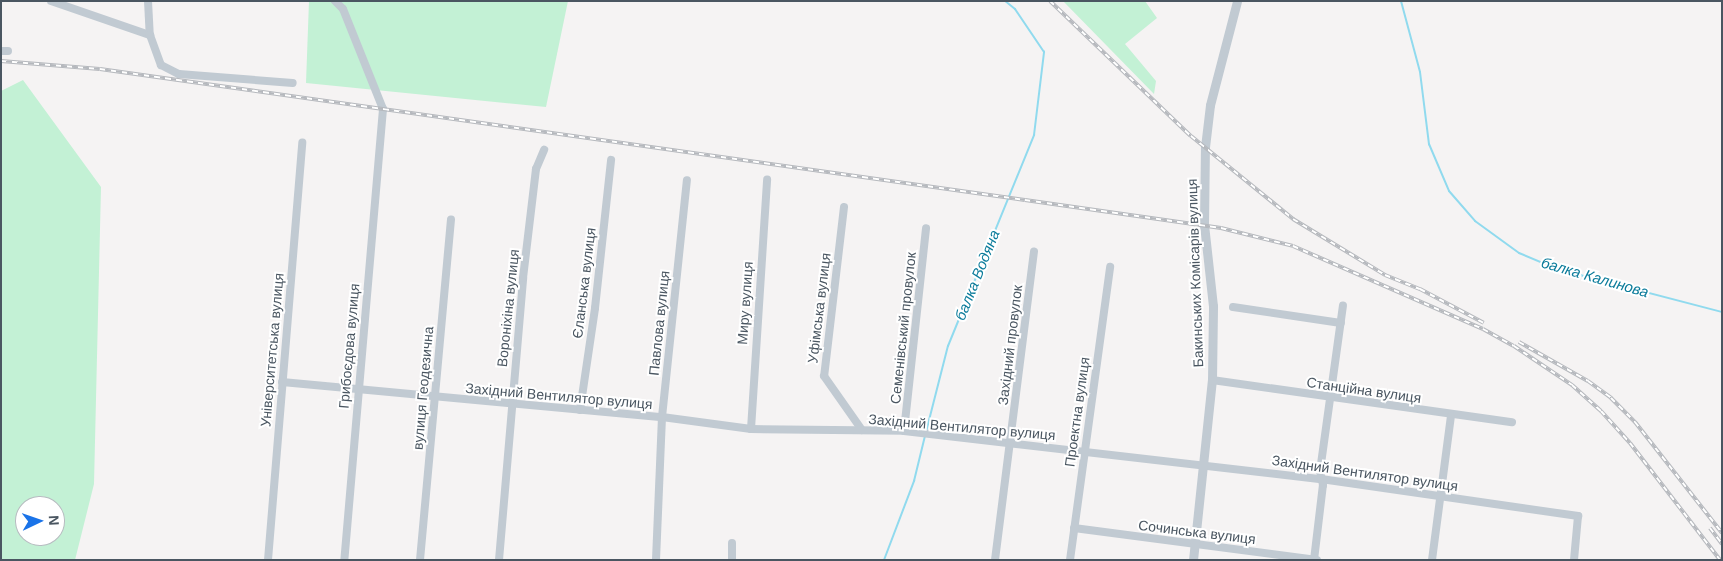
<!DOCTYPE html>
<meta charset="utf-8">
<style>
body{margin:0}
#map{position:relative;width:1723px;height:561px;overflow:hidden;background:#f5f3f3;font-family:Arial,sans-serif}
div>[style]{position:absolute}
.green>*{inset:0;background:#c3f1d5}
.stream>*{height:2px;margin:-1px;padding:0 1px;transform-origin:1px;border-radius:1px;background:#90daee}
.minor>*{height:8px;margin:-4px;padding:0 4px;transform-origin:4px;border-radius:4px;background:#c1cad2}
.tertiary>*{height:9px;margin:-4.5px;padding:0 4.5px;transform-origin:4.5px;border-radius:4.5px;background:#c1cad2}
.rail>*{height:4px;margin-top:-2px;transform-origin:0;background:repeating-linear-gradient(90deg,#fff 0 5.5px,#b5b8bd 0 11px);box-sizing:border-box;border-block:1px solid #b5b8bd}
span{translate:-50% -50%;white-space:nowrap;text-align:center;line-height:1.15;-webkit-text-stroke:4px #fff;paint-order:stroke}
.street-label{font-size:14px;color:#4a5661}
.water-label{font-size:15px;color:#0c7c9b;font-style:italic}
.frame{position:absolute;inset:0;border:2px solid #4a5661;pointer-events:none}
.north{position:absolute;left:15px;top:496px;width:50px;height:50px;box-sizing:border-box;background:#fff;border:1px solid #b7bbc0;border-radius:50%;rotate:87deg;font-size:14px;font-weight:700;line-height:20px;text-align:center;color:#4a5661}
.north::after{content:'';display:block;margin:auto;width:18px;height:22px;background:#1a73e8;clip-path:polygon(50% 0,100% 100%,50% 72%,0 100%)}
</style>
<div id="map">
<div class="green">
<i style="clip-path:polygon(309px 1px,568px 1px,546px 107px,306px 83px)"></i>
<i style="clip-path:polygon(1063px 1px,1145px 1px,1157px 18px,1125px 44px,1156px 81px,1154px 94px)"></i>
<i style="clip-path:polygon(evenodd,23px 80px,101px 187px,94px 484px,75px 560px,1px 560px,1px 91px,23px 80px,25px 506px,55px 506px,55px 536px,25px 536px,25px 506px)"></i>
</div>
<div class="stream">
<i style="left:1401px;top:1px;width:73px;rotate:75deg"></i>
<i style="left:1420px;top:72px;width:73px;rotate:82.9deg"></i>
<i style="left:1429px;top:144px;width:51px;rotate:66.9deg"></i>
<i style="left:1449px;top:191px;width:40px;rotate:49deg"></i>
<i style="left:1475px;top:221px;width:54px;rotate:36deg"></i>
<i style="left:1519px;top:253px;width:41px;rotate:22.8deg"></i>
<i style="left:1557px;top:269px;width:171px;rotate:14.6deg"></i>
<i style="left:926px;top:432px;width:89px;rotate:-75.7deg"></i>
<i style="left:948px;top:346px;width:228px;rotate:-67.8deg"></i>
<i style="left:1034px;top:135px;width:84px;rotate:-83.1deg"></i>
<i style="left:1044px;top:52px;width:52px;rotate:-124deg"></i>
<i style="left:1015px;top:9px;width:13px;rotate:-141deg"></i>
<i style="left:884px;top:560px;width:85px;rotate:-69.2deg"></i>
<i style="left:914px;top:481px;width:46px;rotate:-76.3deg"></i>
</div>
<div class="minor">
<i style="left:51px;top:1px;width:105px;rotate:19deg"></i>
<i style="left:148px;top:1px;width:34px;rotate:87deg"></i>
<i style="left:150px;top:35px;width:32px;rotate:70deg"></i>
<i style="left:161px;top:65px;width:20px;rotate:27deg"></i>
<i style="left:179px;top:74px;width:114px;rotate:4.5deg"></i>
<i style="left:335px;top:1px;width:11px;rotate:45deg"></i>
<i style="left:343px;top:9px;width:108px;rotate:68.2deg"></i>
<i style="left:383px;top:109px;width:453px;rotate:94.9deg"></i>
<i style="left:1px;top:51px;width:7px"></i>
<i style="left:844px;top:207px;width:170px;rotate:96.7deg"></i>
<i style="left:824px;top:376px;width:66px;rotate:54.9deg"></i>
<i style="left:1233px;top:307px;width:109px;rotate:8.4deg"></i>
<i style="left:1212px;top:380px;width:303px;rotate:8deg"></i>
<i style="left:282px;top:382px;width:382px;rotate:5.3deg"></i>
<i style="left:662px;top:417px;width:90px;rotate:7.7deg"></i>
<i style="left:751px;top:429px;width:153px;rotate:0.7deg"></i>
<i style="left:904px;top:431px;width:420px;rotate:6.6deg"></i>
<i style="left:1321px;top:479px;width:260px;rotate:8.2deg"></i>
<i style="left:1578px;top:516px;width:44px;rotate:95.2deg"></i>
<i style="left:580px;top:410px;width:103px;rotate:-81.6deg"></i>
<i style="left:595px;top:308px;width:149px;rotate:-83.8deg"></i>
<i style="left:751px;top:429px;width:250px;rotate:-86.3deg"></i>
<i style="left:904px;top:431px;width:204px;rotate:-83.8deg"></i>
<i style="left:1074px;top:528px;width:245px;rotate:7.5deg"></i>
<i style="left:268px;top:560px;width:419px;rotate:-85.3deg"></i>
<i style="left:420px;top:560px;width:342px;rotate:-84.8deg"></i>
<i style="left:499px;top:560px;width:283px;rotate:-85.1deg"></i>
<i style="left:523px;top:278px;width:110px;rotate:-83.2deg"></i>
<i style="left:536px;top:169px;width:21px;rotate:-67deg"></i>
<i style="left:656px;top:560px;width:143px;rotate:-87.6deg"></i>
<i style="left:662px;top:417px;width:238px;rotate:-84deg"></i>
<i style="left:732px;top:560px;width:17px;rotate:-90deg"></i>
<i style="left:995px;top:560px;width:311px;rotate:-82.8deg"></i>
<i style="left:1070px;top:560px;width:296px;rotate:-82.2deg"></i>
<i style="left:1314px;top:560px;width:76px;rotate:-83.2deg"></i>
<i style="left:1323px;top:485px;width:14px;rotate:-102deg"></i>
<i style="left:1320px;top:471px;width:167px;rotate:-82.1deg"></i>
<i style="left:1432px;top:560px;width:145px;rotate:-82.5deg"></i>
</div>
<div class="tertiary">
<i style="left:1193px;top:560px;width:181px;rotate:-84deg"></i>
<i style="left:1212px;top:380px;width:74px;rotate:-89.2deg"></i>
<i style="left:1213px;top:306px;width:81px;rotate:-96.3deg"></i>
<i style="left:1204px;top:225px;width:78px;rotate:-89.3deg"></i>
<i style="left:1205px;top:147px;width:42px;rotate:-83.2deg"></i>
<i style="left:1210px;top:105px;width:107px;rotate:-75.4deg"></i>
</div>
<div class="rail">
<i style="left:1050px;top:1px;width:195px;rotate:43.8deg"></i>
<i style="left:1191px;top:136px;width:132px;rotate:39.1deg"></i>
<i style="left:1293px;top:219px;width:108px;rotate:31.3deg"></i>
<i style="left:1385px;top:275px;width:38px;rotate:22deg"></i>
<i style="left:1420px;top:289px;width:72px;rotate:28deg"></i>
<i style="left:1px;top:61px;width:99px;rotate:4.6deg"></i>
<i style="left:100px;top:69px;width:934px;rotate:8.06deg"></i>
<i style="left:1025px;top:200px;width:198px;rotate:8.1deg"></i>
<i style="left:1221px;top:228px;width:74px;rotate:14deg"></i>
<i style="left:1293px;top:246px;width:207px;rotate:23.6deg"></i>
<i style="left:1483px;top:329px;width:35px;rotate:29deg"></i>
<i style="left:1514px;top:346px;width:70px;rotate:33.9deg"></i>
<i style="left:1572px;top:385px;width:39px;rotate:42deg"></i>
<i style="left:1601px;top:411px;width:43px;rotate:47.8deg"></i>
<i style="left:1630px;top:443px;width:148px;rotate:52.4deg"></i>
<i style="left:1519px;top:342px;width:79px;rotate:29.5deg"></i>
<i style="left:1588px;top:381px;width:29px;rotate:36deg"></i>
<i style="left:1611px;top:398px;width:34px;rotate:45deg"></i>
<i style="left:1635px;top:422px;width:141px;rotate:51.9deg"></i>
<i style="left:1710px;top:528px;width:20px;rotate:53deg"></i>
</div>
<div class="street-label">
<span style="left:1195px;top:273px;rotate:-92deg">Бакинських Комісарів вулиця</span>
<span style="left:584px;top:283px;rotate:-83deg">Єланська вулиця</span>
<span style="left:745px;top:303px;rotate:-86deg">Миру вулиця</span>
<span style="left:508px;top:308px;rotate:-84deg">Вороніхіна вулиця</span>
<span style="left:819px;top:308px;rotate:-83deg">Уфімська вулиця</span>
<span style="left:659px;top:323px;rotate:-84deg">Павлова вулиця</span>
<span style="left:903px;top:328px;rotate:-84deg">Семенівський провулок</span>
<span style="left:1010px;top:345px;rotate:-83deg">Західний провулок</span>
<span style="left:349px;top:346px;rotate:-85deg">Грибоєдова вулиця</span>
<span style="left:272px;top:350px;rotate:-85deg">Університетська вулиця</span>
<span style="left:423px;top:388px;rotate:-85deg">вулиця Геодезична</span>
<span style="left:1364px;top:390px;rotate:8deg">Станційна вулиця</span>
<span style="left:559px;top:396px;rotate:5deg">Західний Вентилятор вулиця</span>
<span style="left:1077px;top:412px;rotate:-82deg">Проектна вулиця</span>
<span style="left:962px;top:427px;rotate:5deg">Західний Вентилятор вулиця</span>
<span style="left:1365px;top:473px;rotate:8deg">Західний Вентилятор вулиця</span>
<span style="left:1197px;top:532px;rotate:7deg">Сочинська вулиця</span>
</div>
<div class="water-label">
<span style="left:977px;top:275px;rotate:-68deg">балка Водяна</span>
<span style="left:1595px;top:277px;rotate:16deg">балка Калинова</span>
</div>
<div class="frame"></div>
<div class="north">N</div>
</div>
